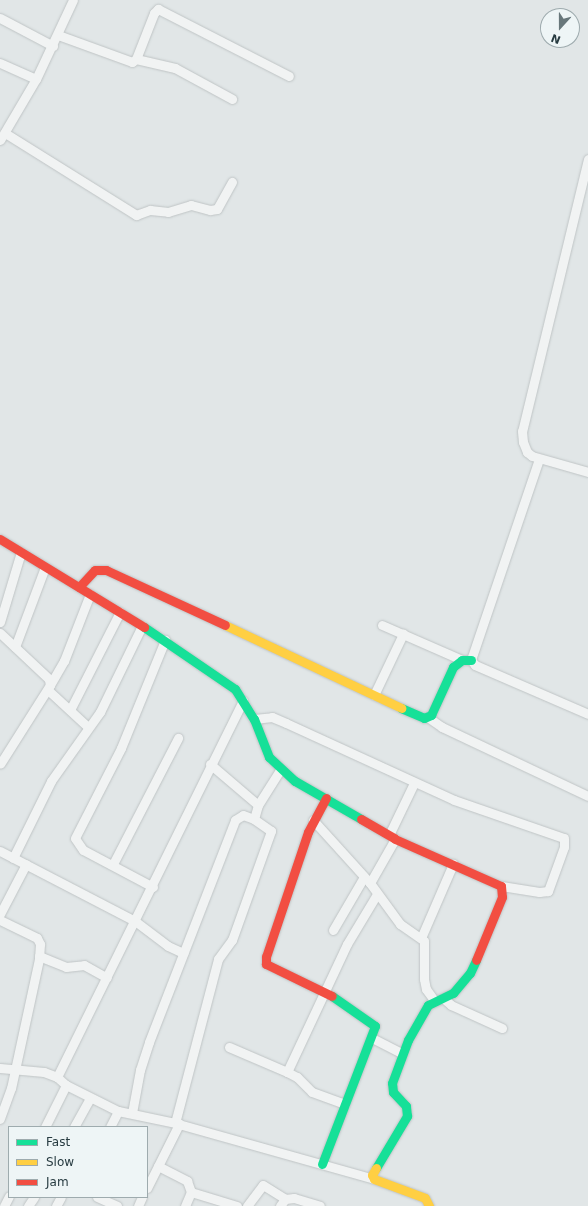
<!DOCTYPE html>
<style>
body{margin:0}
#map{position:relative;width:588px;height:1206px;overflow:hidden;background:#e1e6e7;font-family:"DejaVu Sans",sans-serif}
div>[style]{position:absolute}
.roads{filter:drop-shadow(0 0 1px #bfc4c5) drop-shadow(0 0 1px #bfc4c5)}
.street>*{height:9px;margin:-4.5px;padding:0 4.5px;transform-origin:4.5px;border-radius:4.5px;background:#f1f3f3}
.fast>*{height:9px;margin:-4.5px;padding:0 4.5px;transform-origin:4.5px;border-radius:4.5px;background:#16e098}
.slow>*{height:9px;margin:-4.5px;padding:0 4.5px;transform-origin:4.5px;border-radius:4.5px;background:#ffcf43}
.jam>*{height:9px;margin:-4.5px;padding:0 4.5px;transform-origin:4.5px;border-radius:4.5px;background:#f24e42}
span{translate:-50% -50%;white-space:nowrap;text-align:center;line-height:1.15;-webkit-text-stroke:3px #eef5f6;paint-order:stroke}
.legend{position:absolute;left:8px;top:1126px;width:140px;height:72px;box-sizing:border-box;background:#eef5f6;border:1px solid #9eabae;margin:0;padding:5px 7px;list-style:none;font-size:12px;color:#273b41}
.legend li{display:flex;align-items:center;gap:8px;height:20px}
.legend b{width:20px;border:1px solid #9eabae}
.north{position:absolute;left:540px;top:8px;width:40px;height:40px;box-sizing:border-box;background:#eef5f6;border:1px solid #9eabae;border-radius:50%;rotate:201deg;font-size:11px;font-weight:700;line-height:16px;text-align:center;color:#273b41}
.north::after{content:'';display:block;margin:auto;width:14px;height:18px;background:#68777b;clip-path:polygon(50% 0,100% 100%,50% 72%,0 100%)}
</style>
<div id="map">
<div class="roads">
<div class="street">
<i style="left:0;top:18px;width:60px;rotate:27.8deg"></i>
<i style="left:58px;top:35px;width:79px;rotate:20deg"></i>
<i style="left:132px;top:62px;width:5px;rotate:-37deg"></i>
<i style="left:136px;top:59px;width:49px;rotate:-68.6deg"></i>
<i style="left:154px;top:13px;width:6px;rotate:-45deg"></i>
<i style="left:158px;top:9px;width:147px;rotate:27.1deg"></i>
<i style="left:136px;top:59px;width:40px;rotate:13deg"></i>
<i style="left:175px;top:68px;width:65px;rotate:28.5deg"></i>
<i style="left:0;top:63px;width:39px;rotate:24deg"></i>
<i style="left:5px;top:133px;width:155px;rotate:32deg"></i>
<i style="left:136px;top:215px;width:15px;rotate:-20deg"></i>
<i style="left:150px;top:210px;width:18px;rotate:6deg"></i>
<i style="left:168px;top:212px;width:24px;rotate:-17deg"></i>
<i style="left:191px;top:205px;width:20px;rotate:15deg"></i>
<i style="left:210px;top:210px;width:7px;rotate:-8deg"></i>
<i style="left:217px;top:209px;width:31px;rotate:-61deg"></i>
<i style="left:0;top:140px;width:71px;rotate:-59.5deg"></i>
<i style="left:36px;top:79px;width:87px;rotate:-64.9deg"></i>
<i style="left:588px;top:159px;width:280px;rotate:103.6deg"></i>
<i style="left:522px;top:431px;width:11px;rotate:85deg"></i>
<i style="left:523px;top:442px;width:11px;rotate:68deg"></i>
<i style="left:527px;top:452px;width:6px;rotate:39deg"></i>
<i style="left:532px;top:456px;width:58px;rotate:15.9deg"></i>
<i style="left:539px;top:459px;width:212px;rotate:108.7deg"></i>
<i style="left:471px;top:660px;width:6px;rotate:51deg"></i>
<i style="left:475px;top:665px;width:123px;rotate:23.4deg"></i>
<i style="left:0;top:622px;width:73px;rotate:-73.3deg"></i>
<i style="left:382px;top:625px;width:87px;rotate:23.6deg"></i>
<i style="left:0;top:633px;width:67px;rotate:43.2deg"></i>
<i style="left:49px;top:679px;width:6px;rotate:81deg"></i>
<i style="left:50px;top:685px;width:93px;rotate:122.3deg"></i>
<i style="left:15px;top:647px;width:85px;rotate:-69.4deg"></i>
<i style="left:50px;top:685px;width:28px;rotate:-60deg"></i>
<i style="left:64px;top:661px;width:72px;rotate:-68.8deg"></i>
<i style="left:49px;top:691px;width:53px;rotate:42.7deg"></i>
<i style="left:374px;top:695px;width:68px;rotate:-64.6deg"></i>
<i style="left:70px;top:710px;width:110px;rotate:-63deg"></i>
<i style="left:429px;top:718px;width:16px;rotate:35deg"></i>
<i style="left:442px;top:727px;width:161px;rotate:25.3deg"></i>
<i style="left:254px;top:719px;width:18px;rotate:-6deg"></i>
<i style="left:272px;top:717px;width:15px;rotate:23deg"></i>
<i style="left:286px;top:723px;width:185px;rotate:24.6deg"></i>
<i style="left:454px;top:800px;width:116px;rotate:19.1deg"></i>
<i style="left:564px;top:838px;width:9px;rotate:90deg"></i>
<i style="left:564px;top:847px;width:47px;rotate:110deg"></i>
<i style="left:548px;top:891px;width:9px;rotate:174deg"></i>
<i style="left:539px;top:892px;width:38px;rotate:-171deg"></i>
<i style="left:210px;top:764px;width:63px;rotate:40.5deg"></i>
<i style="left:313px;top:820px;width:85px;rotate:47.9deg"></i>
<i style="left:370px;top:883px;width:51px;rotate:53.8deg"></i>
<i style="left:400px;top:924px;width:29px;rotate:35deg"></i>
<i style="left:424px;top:941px;width:38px;rotate:90deg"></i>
<i style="left:424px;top:979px;width:10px;rotate:79deg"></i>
<i style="left:426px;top:989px;width:14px;rotate:54deg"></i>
<i style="left:389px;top:835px;width:58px;rotate:-64.3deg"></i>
<i style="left:0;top:851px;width:152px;rotate:27.4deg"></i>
<i style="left:135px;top:921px;width:41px;rotate:37.1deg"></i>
<i style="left:168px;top:946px;width:17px;rotate:25deg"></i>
<i style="left:13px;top:858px;width:86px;rotate:-63.7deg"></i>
<i style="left:51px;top:781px;width:85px;rotate:-54.6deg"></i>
<i style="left:100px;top:712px;width:96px;rotate:-64deg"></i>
<i style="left:113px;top:864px;width:142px;rotate:-62.7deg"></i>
<i style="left:370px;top:883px;width:51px;rotate:-60.4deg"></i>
<i style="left:153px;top:887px;width:79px;rotate:-152.1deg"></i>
<i style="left:83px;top:850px;width:14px;rotate:-124deg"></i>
<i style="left:75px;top:838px;width:101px;rotate:-62.9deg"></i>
<i style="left:121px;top:748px;width:117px;rotate:-67.8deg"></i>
<i style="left:0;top:914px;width:56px;rotate:-62.5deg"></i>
<i style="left:0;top:920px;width:41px;rotate:25.9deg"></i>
<i style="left:37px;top:938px;width:7px;rotate:63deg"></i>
<i style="left:40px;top:944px;width:15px;rotate:94deg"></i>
<i style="left:39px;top:959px;width:132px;rotate:102.2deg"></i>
<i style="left:11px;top:1088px;width:33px;rotate:110deg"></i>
<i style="left:333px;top:930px;width:61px;rotate:-59.7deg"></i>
<i style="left:421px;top:938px;width:81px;rotate:-66.6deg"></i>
<i style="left:39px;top:956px;width:29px;rotate:22deg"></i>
<i style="left:66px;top:967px;width:18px;rotate:-6deg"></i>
<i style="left:84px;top:965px;width:26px;rotate:29deg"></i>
<i style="left:443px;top:998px;width:11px;rotate:41deg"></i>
<i style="left:451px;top:1005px;width:56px;rotate:24.3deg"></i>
<i style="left:372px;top:1038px;width:34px;rotate:27deg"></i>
<i style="left:229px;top:1047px;width:63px;rotate:23.3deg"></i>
<i style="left:287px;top:1072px;width:11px;rotate:27deg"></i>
<i style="left:297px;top:1077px;width:21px;rotate:45deg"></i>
<i style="left:312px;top:1092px;width:35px;rotate:20deg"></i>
<i style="left:0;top:1068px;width:44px;rotate:5.2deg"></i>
<i style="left:44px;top:1072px;width:14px;rotate:21deg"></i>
<i style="left:57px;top:1077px;width:12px;rotate:42deg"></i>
<i style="left:66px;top:1085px;width:58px;rotate:26.6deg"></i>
<i style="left:118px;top:1111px;width:58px;rotate:11.9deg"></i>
<i style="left:175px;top:1123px;width:207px;rotate:15.7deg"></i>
<i style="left:287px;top:1072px;width:141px;rotate:-64.9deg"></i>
<i style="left:347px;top:944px;width:58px;rotate:-59deg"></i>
<i style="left:57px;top:1077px;width:420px;rotate:-63.7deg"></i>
<i style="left:132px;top:1113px;width:44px;rotate:-79.5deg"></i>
<i style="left:140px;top:1070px;width:29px;rotate:-72deg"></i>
<i style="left:149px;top:1042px;width:238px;rotate:-68.8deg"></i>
<i style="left:235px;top:820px;width:9px;rotate:-32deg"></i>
<i style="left:243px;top:815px;width:12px;rotate:20deg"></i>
<i style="left:254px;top:819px;width:15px;rotate:-74deg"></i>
<i style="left:258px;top:805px;width:41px;rotate:-57.8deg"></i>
<i style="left:175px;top:1123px;width:170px;rotate:-75.3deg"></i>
<i style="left:218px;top:959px;width:24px;rotate:-54deg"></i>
<i style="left:232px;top:940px;width:116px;rotate:-70.3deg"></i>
<i style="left:271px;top:831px;width:21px;rotate:-145deg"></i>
<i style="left:45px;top:1127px;width:47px;rotate:-63.4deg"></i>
<i style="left:74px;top:1127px;width:33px;rotate:-61deg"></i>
<i style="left:110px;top:1127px;width:18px;rotate:-63deg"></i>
<i style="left:158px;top:1166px;width:33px;rotate:27deg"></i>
<i style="left:187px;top:1181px;width:12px;rotate:70deg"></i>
<i style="left:147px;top:1188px;width:72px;rotate:-63.4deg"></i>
<i style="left:97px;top:1197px;width:22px;rotate:24deg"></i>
<i style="left:4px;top:1206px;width:11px;rotate:-63deg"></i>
<i style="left:28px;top:1206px;width:11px;rotate:-56deg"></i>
<i style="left:56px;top:1206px;width:10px;rotate:-61deg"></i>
<i style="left:138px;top:1206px;width:10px;rotate:-66deg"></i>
<i style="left:185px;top:1206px;width:15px;rotate:-67deg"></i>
<i style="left:191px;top:1192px;width:48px;rotate:16.9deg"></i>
<i style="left:247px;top:1206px;width:26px;rotate:-53deg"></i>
<i style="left:263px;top:1185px;width:26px;rotate:32deg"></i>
<i style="left:280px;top:1206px;width:9px;rotate:-54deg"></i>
<i style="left:285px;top:1199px;width:9px;rotate:-6deg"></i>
<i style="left:294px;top:1198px;width:27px;rotate:17deg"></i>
</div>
<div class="fast">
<i style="left:144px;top:627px;width:110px;rotate:34.3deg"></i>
<i style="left:235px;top:689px;width:36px;rotate:58deg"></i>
<i style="left:254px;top:719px;width:41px;rotate:68.5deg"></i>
<i style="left:269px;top:757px;width:35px;rotate:43deg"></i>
<i style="left:295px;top:781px;width:76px;rotate:29.9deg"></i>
<i style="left:401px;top:708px;width:25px;rotate:23deg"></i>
<i style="left:424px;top:718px;width:8px;rotate:-23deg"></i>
<i style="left:431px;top:715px;width:53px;rotate:-65.4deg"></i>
<i style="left:453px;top:667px;width:11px;rotate:-38deg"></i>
<i style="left:462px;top:660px;width:9px"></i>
<i style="left:322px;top:1164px;width:148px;rotate:-69deg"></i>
<i style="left:375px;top:1026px;width:52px;rotate:-145.1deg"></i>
<i style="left:376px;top:1168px;width:61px;rotate:-59.2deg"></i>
<i style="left:407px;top:1116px;width:10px;rotate:-96deg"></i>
<i style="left:406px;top:1106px;width:19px;rotate:-133deg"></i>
<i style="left:393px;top:1092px;width:9px;rotate:-96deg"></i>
<i style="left:392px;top:1083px;width:46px;rotate:-69.6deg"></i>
<i style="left:408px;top:1040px;width:40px;rotate:-60.3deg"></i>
<i style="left:428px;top:1005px;width:28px;rotate:-26deg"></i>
<i style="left:453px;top:993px;width:26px;rotate:-50deg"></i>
<i style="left:470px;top:973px;width:14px;rotate:-65deg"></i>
</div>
<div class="slow">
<i style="left:225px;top:625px;width:195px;rotate:25.2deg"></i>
<i style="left:376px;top:1168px;width:8px;rotate:120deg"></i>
<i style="left:372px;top:1175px;width:4px;rotate:63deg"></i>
<i style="left:374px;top:1179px;width:54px;rotate:20.4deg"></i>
<i style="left:425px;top:1198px;width:9px;rotate:63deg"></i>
</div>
<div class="jam">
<i style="left:0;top:539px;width:169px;rotate:31.4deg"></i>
<i style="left:79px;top:587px;width:23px;rotate:-47deg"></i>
<i style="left:95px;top:570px;width:11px"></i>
<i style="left:106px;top:570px;width:131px;rotate:24.8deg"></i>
<i style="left:326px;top:798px;width:38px;rotate:118deg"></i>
<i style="left:308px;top:832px;width:132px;rotate:108.6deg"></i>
<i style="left:266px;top:957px;width:7px;rotate:90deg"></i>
<i style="left:266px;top:964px;width:73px;rotate:25.9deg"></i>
<i style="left:361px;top:819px;width:39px;rotate:30deg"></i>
<i style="left:395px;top:839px;width:116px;rotate:23.9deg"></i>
<i style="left:501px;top:886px;width:11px;rotate:85deg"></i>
<i style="left:502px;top:897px;width:68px;rotate:112.4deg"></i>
</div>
</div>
<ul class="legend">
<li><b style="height:5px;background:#16e098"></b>Fast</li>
<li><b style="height:5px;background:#ffcf43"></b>Slow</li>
<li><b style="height:5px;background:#f24e42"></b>Jam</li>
</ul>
<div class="north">N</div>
</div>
